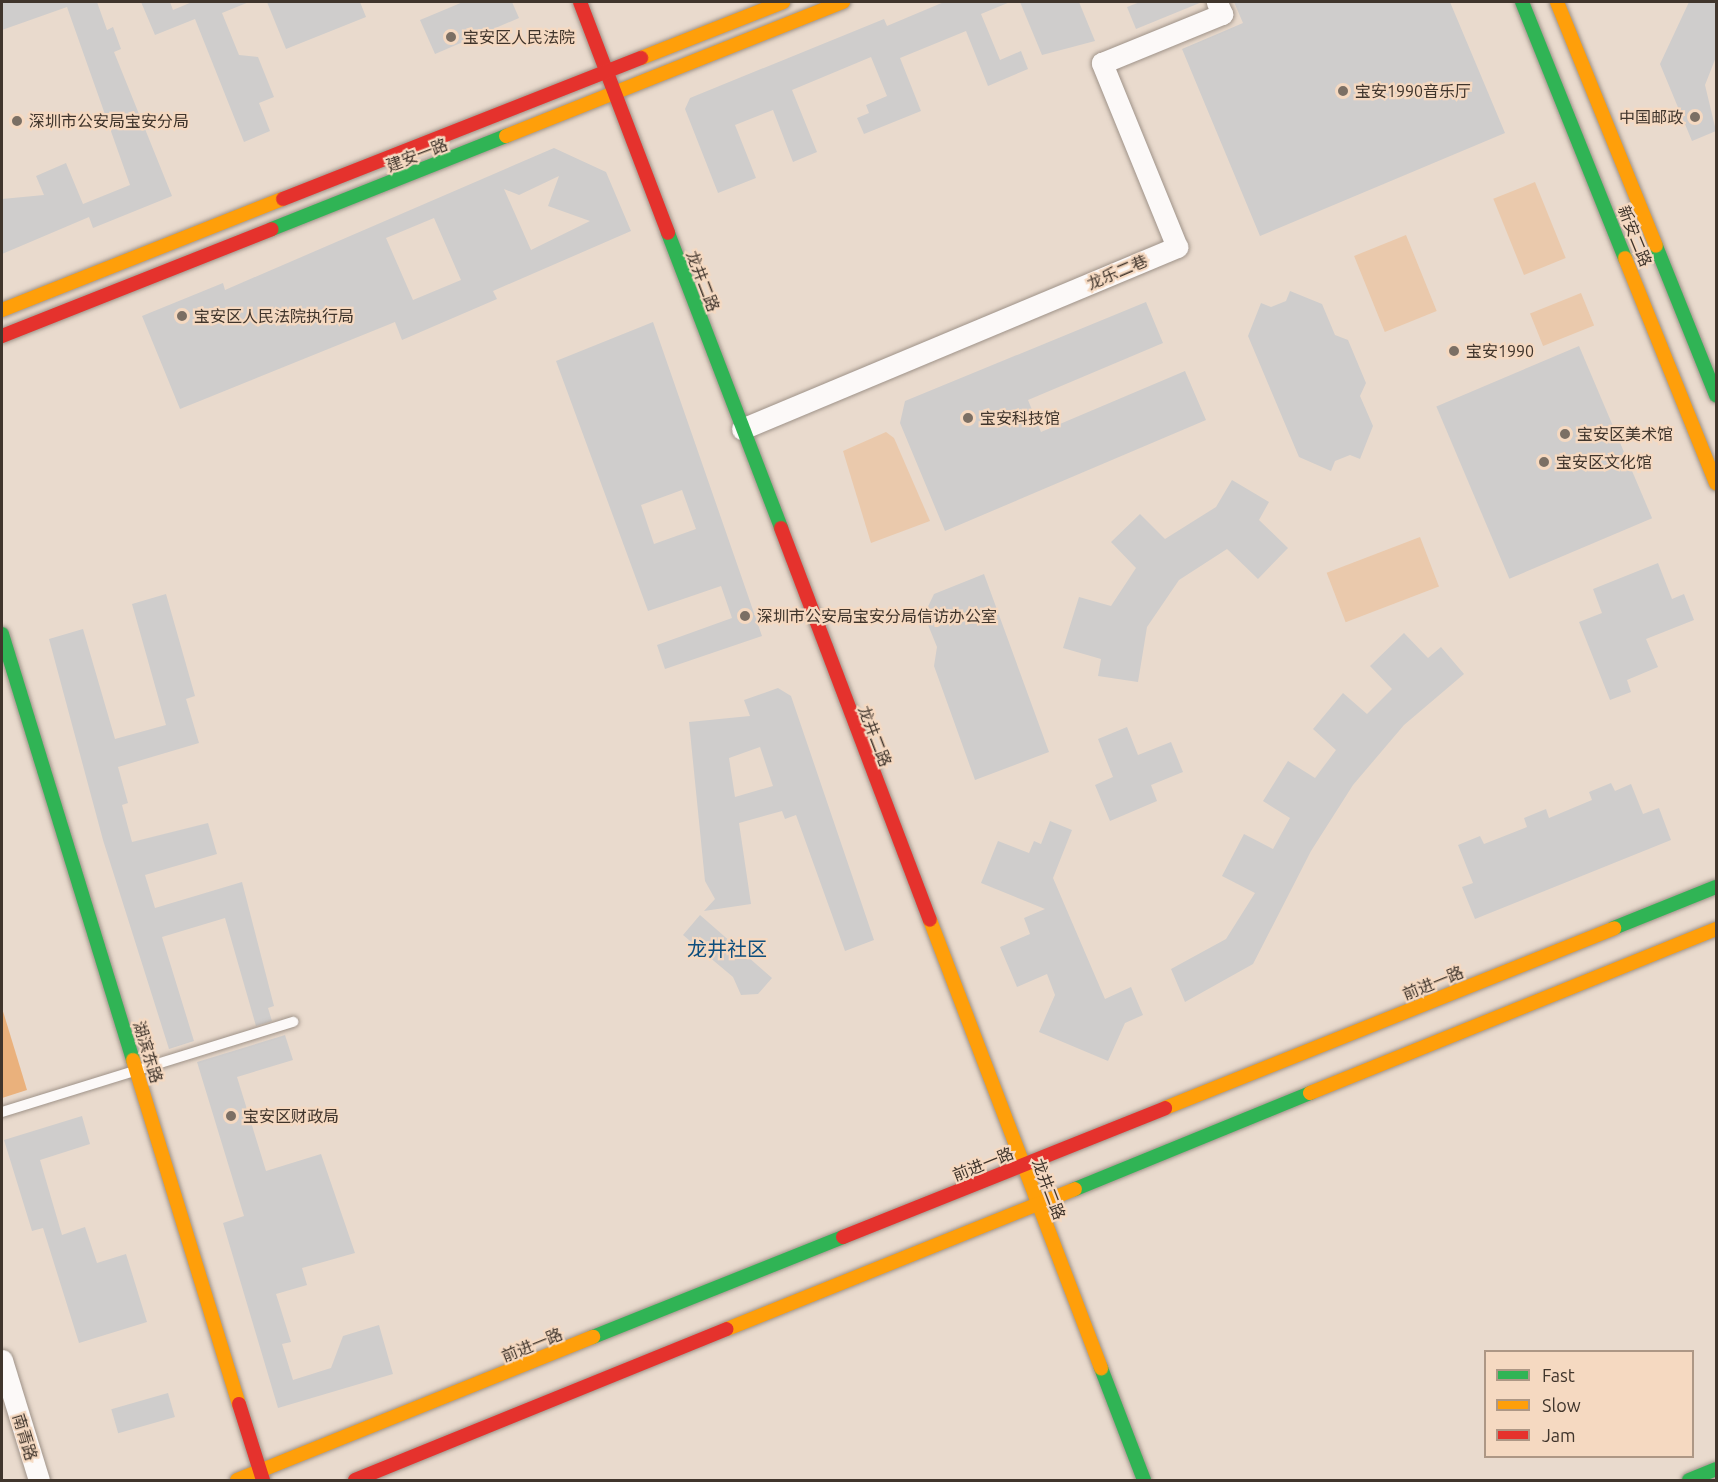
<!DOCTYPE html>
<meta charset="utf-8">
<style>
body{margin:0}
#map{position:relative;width:1718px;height:1482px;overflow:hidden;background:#e9dacd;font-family:Ubuntu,"Noto Sans SC",sans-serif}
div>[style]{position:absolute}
.green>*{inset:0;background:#eac9ac;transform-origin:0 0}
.water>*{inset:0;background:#eab17c}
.building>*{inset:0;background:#cfcdcc;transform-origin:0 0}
.roads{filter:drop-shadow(0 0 2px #9e9288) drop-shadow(0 0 2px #9e9288)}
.lane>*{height:10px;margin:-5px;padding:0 5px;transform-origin:5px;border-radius:5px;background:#fcf9f8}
.street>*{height:21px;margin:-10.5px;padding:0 10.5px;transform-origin:10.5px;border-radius:10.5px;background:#fcf9f8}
.fast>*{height:14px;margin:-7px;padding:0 7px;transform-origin:7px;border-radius:7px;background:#30b455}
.slow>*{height:14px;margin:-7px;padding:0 7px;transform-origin:7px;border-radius:7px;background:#ff9f0a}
.jam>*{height:14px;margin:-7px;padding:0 7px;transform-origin:7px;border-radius:7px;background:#e5322d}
.dots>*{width:16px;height:16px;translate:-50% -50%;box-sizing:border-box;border:3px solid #f5d9c1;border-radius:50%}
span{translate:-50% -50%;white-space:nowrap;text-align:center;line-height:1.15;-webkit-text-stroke:4.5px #f5d9c1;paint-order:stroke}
.poi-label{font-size:16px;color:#40352c}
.left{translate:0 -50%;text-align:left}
.right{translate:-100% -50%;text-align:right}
.street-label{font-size:16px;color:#40352c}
.quarter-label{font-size:20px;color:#0f4f7e}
.frame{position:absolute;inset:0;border:3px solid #40352c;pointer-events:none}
.legend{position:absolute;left:1484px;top:1350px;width:210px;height:108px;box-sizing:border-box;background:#f5d9c1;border:2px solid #ad9785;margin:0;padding:8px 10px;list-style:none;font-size:18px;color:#40352c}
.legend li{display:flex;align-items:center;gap:12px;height:30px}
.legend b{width:30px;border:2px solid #ad9785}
</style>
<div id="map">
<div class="green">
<i style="left:1535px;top:182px;width:82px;height:45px;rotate:68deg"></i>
<i style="left:1406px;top:235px;width:82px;height:56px;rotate:68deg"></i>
<i style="left:1581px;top:293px;width:35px;height:55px;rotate:68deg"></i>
<i style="clip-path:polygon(886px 432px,894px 438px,930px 521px,871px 543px,843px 451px)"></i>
<i style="left:1420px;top:537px;width:53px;height:100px;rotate:69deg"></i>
</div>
<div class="water">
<i style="clip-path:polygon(2px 1008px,27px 1090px,2px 1098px)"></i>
</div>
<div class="building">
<i style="clip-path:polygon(2px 2px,97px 2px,107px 30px,113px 27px,121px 49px,114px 52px,172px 196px,93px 228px,89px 217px,2px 254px,2px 199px,44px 195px,36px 176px,66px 163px,83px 204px,130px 185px,67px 7px,2px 30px)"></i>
<i style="clip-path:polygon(141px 2px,170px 2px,173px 10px,192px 2px,249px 2px,222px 13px,239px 55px,258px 57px,274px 97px,259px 103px,270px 131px,244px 142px,195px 19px,155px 35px)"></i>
<i style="clip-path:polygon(267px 2px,360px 2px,366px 17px,286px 49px)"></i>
<i style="clip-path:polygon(463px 2px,512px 2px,519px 18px,435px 54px,420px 20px)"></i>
<i style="clip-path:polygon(944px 2px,1010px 2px,981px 14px,1000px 60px,1021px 51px,1028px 69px,988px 86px,966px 31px,900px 58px,921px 111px,864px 134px,857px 118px,869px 113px,866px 105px,887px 96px,871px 57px,792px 90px,817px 152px,793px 162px,773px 110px,735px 125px,756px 178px,718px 193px,685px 109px,690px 98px,884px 19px,887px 26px)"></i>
<i style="clip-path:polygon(1020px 2px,1079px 2px,1095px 41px,1042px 55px)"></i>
<i style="clip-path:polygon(1140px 2px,1202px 2px,1136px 29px,1127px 7px)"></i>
<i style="clip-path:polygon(1234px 2px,1450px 2px,1505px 133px,1260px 236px,1182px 49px,1243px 23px)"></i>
<i style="clip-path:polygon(1689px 2px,1716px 2px,1716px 57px,1705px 85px,1716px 131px,1692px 141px,1660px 64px)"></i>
<i style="clip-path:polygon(evenodd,554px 148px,606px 172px,631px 231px,493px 291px,497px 299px,402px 340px,395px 322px,180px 409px,142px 316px,223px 283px,225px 290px,554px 148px,559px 176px,548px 206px,590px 221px,531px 250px,504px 189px,519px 195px,559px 176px,554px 148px,434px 218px,461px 280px,413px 300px,386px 238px,434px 218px)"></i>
<i style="clip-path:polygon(1290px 291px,1322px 304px,1335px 335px,1348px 340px,1366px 383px,1360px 396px,1373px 426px,1360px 459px,1350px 455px,1335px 461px,1331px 471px,1299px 457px,1248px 336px,1261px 303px,1271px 307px,1286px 301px)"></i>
<i style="clip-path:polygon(1146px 302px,1163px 343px,1028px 400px,1041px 432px,1185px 371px,1206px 420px,945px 531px,900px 423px,905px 401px)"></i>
<i style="clip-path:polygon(evenodd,653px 322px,762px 636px,665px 669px,657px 645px,732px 618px,721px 586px,648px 611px,556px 361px,653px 322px,682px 490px,696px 529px,654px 544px,641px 505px,682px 490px)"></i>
<i style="left:1579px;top:346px;width:187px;height:155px;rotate:67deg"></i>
<i style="clip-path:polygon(1232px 480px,1269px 502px,1259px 520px,1288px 548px,1258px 579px,1227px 549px,1179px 580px,1147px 627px,1138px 682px,1098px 676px,1101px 659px,1063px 648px,1079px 597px,1111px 606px,1136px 568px,1111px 542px,1140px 514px,1165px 539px,1216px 507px)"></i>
<i style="clip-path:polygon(1658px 563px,1672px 599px,1684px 594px,1694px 620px,1646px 639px,1658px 667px,1627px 680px,1631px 692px,1610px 700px,1579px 622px,1602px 613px,1593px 589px)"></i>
<i style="clip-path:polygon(984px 574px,1049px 752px,975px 780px,934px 666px,937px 647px,924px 615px,934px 594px)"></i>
<i style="clip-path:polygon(166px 594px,195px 696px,186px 699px,199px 743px,118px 767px,128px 803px,122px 805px,132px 842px,208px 823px,217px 854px,145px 875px,155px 908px,242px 882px,274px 1006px,268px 1008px,272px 1021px,256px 1026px,225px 918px,162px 937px,194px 1041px,169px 1049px,103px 840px,49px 639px,83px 629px,115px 739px,166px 725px,132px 604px)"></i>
<i style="clip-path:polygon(1404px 633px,1428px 658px,1441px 647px,1464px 674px,1404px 725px,1353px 785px,1311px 851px,1253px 964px,1185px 1002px,1171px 969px,1226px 939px,1255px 893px,1222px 876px,1244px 834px,1273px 849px,1290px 818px,1263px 801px,1288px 761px,1315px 778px,1336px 750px,1313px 729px,1343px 693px,1367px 714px,1392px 689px,1370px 666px)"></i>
<i style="clip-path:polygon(evenodd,778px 688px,791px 696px,874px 940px,845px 951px,796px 815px,785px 819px,782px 811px,739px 823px,751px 904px,704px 911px,715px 899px,705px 881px,689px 722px,750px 716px,744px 700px,778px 688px,760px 747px,773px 786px,735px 797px,729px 758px,760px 747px)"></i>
<i style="clip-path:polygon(1127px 727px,1138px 755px,1171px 742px,1183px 772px,1151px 785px,1157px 801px,1110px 821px,1095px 785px,1113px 777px,1098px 739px)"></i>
<i style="clip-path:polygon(1611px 783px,1615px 791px,1631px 784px,1643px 814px,1659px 808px,1671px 840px,1475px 919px,1462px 887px,1473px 883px,1458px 845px,1480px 836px,1484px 844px,1527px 827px,1524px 818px,1546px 809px,1549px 818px,1592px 800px,1589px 792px)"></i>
<i style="clip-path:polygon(1050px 821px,1072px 830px,1053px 878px,1105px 999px,1131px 987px,1143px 1015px,1125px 1023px,1108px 1061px,1039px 1032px,1055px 995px,1047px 974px,1017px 987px,1000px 947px,1030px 934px,1024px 918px,1045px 909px,981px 883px,998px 841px,1029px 853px,1034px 841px,1041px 844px)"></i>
<i style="clip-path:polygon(700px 915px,772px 978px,758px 994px,741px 995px,733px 977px,683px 935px)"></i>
<i style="clip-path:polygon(285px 1035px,293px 1060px,237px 1077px,266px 1171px,321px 1154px,355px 1253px,302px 1268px,307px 1285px,276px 1294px,291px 1342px,282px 1344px,293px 1380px,331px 1368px,343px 1336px,379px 1325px,393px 1374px,278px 1408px,223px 1223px,244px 1216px,197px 1062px)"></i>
<i style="clip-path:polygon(82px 1116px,90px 1144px,40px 1160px,62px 1235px,85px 1227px,97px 1263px,126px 1254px,147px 1322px,79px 1343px,43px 1228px,32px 1231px,4px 1140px)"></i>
<i style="left:168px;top:1393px;width:25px;height:59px;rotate:74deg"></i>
</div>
<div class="roads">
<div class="lane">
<i style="left:2px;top:1112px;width:305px;rotate:-17.2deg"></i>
</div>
<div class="street">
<i style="left:742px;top:429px;width:472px;rotate:-22.7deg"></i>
<i style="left:1177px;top:247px;width:199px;rotate:-112.2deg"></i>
<i style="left:1102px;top:63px;width:130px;rotate:-22.2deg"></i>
<i style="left:1222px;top:14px;width:13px;rotate:-113deg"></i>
<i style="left:2px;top:1360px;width:126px;rotate:72.9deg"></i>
</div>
<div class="fast">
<i style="left:1522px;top:2px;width:276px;rotate:68.1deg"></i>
<i style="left:272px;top:229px;width:252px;rotate:-21.7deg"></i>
<i style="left:668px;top:233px;width:316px;rotate:69deg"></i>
<i style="left:1656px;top:246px;width:161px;rotate:68.1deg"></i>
<i style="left:2px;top:634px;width:446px;rotate:72.9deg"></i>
<i style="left:1614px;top:928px;width:110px;rotate:-21.9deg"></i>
<i style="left:1075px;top:1189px;width:254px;rotate:-22.2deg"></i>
<i style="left:593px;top:1337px;width:269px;rotate:-21.8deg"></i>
<i style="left:1101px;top:1368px;width:120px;rotate:69deg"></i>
<i style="left:1689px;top:1480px;width:29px;rotate:-22deg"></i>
</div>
<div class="slow">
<i style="left:1557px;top:2px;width:263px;rotate:67.9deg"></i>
<i style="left:641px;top:58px;width:153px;rotate:-21.5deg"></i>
<i style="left:506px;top:136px;width:363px;rotate:-21.7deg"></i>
<i style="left:1625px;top:258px;width:243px;rotate:68deg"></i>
<i style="left:2px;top:310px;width:302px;rotate:-21.6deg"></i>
<i style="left:930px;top:920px;width:480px;rotate:69.1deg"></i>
<i style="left:133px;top:1060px;width:360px;rotate:72.9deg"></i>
<i style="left:1310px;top:1093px;width:438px;rotate:-22deg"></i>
<i style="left:1165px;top:1108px;width:484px;rotate:-21.8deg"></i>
<i style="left:727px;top:1329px;width:375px;rotate:-21.9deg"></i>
<i style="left:237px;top:1480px;width:384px;rotate:-21.9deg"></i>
</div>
<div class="jam">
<i style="left:580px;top:2px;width:247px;rotate:69.1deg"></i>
<i style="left:283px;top:199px;width:385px;rotate:-21.5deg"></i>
<i style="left:2px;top:336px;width:290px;rotate:-21.6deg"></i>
<i style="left:781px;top:528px;width:419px;rotate:69.2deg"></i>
<i style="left:843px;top:1237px;width:347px;rotate:-21.8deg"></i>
<i style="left:239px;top:1404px;width:80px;rotate:72.5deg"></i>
<i style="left:355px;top:1480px;width:401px;rotate:-22.1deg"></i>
</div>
</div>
<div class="dots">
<i style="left:451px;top:37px;background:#7b6f64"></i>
<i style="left:1343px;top:91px;background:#7b6f64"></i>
<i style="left:1695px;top:117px;background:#7b6f64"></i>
<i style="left:17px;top:121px;background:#7b6f64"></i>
<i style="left:182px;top:316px;background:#7b6f64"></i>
<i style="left:1454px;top:351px;background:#7b6f64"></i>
<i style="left:968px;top:418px;background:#7b6f64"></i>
<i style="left:1565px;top:434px;background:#7b6f64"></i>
<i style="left:1544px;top:462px;background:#7b6f64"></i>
<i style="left:745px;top:616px;background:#7b6f64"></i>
<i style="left:231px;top:1116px;background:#7b6f64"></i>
</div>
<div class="poi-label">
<span class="left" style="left:463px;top:37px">宝安区人民法院</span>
<span class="left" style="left:1355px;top:91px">宝安1990音乐厅</span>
<span class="right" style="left:1683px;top:117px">中国邮政</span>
<span class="left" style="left:29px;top:121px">深圳市公安局宝安分局</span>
<span class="left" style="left:194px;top:316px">宝安区人民法院执行局</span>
<span class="left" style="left:1466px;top:351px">宝安1990</span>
<span class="left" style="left:980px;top:418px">宝安科技馆</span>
<span class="left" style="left:1577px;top:434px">宝安区美术馆</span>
<span class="left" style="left:1556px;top:462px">宝安区文化馆</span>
<span class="left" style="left:757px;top:616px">深圳市公安局宝安分局信访办公室</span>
<span class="left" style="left:243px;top:1116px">宝安区财政局</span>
</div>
<div class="street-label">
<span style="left:417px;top:155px;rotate:-21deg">建安一路</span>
<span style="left:1635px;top:236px;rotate:68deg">新安二路</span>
<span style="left:1117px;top:272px;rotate:-23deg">龙乐二巷</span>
<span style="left:703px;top:281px;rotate:69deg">龙井二路</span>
<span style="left:875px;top:736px;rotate:69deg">龙井二路</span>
<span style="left:1433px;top:983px;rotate:-22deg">前进一路</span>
<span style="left:148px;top:1052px;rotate:73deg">湖滨东路</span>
<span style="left:983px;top:1164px;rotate:-22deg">前进一路</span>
<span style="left:1049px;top:1189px;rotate:69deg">龙井二路</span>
<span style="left:532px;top:1345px;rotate:-22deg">前进一路</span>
<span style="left:25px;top:1437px;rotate:73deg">南青路</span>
</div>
<div class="quarter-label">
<span style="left:727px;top:948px">龙井社区</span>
</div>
<div class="frame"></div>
<ul class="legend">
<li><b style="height:8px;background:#30b455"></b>Fast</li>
<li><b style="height:8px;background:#ff9f0a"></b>Slow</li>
<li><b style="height:8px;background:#e5322d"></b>Jam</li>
</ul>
</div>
